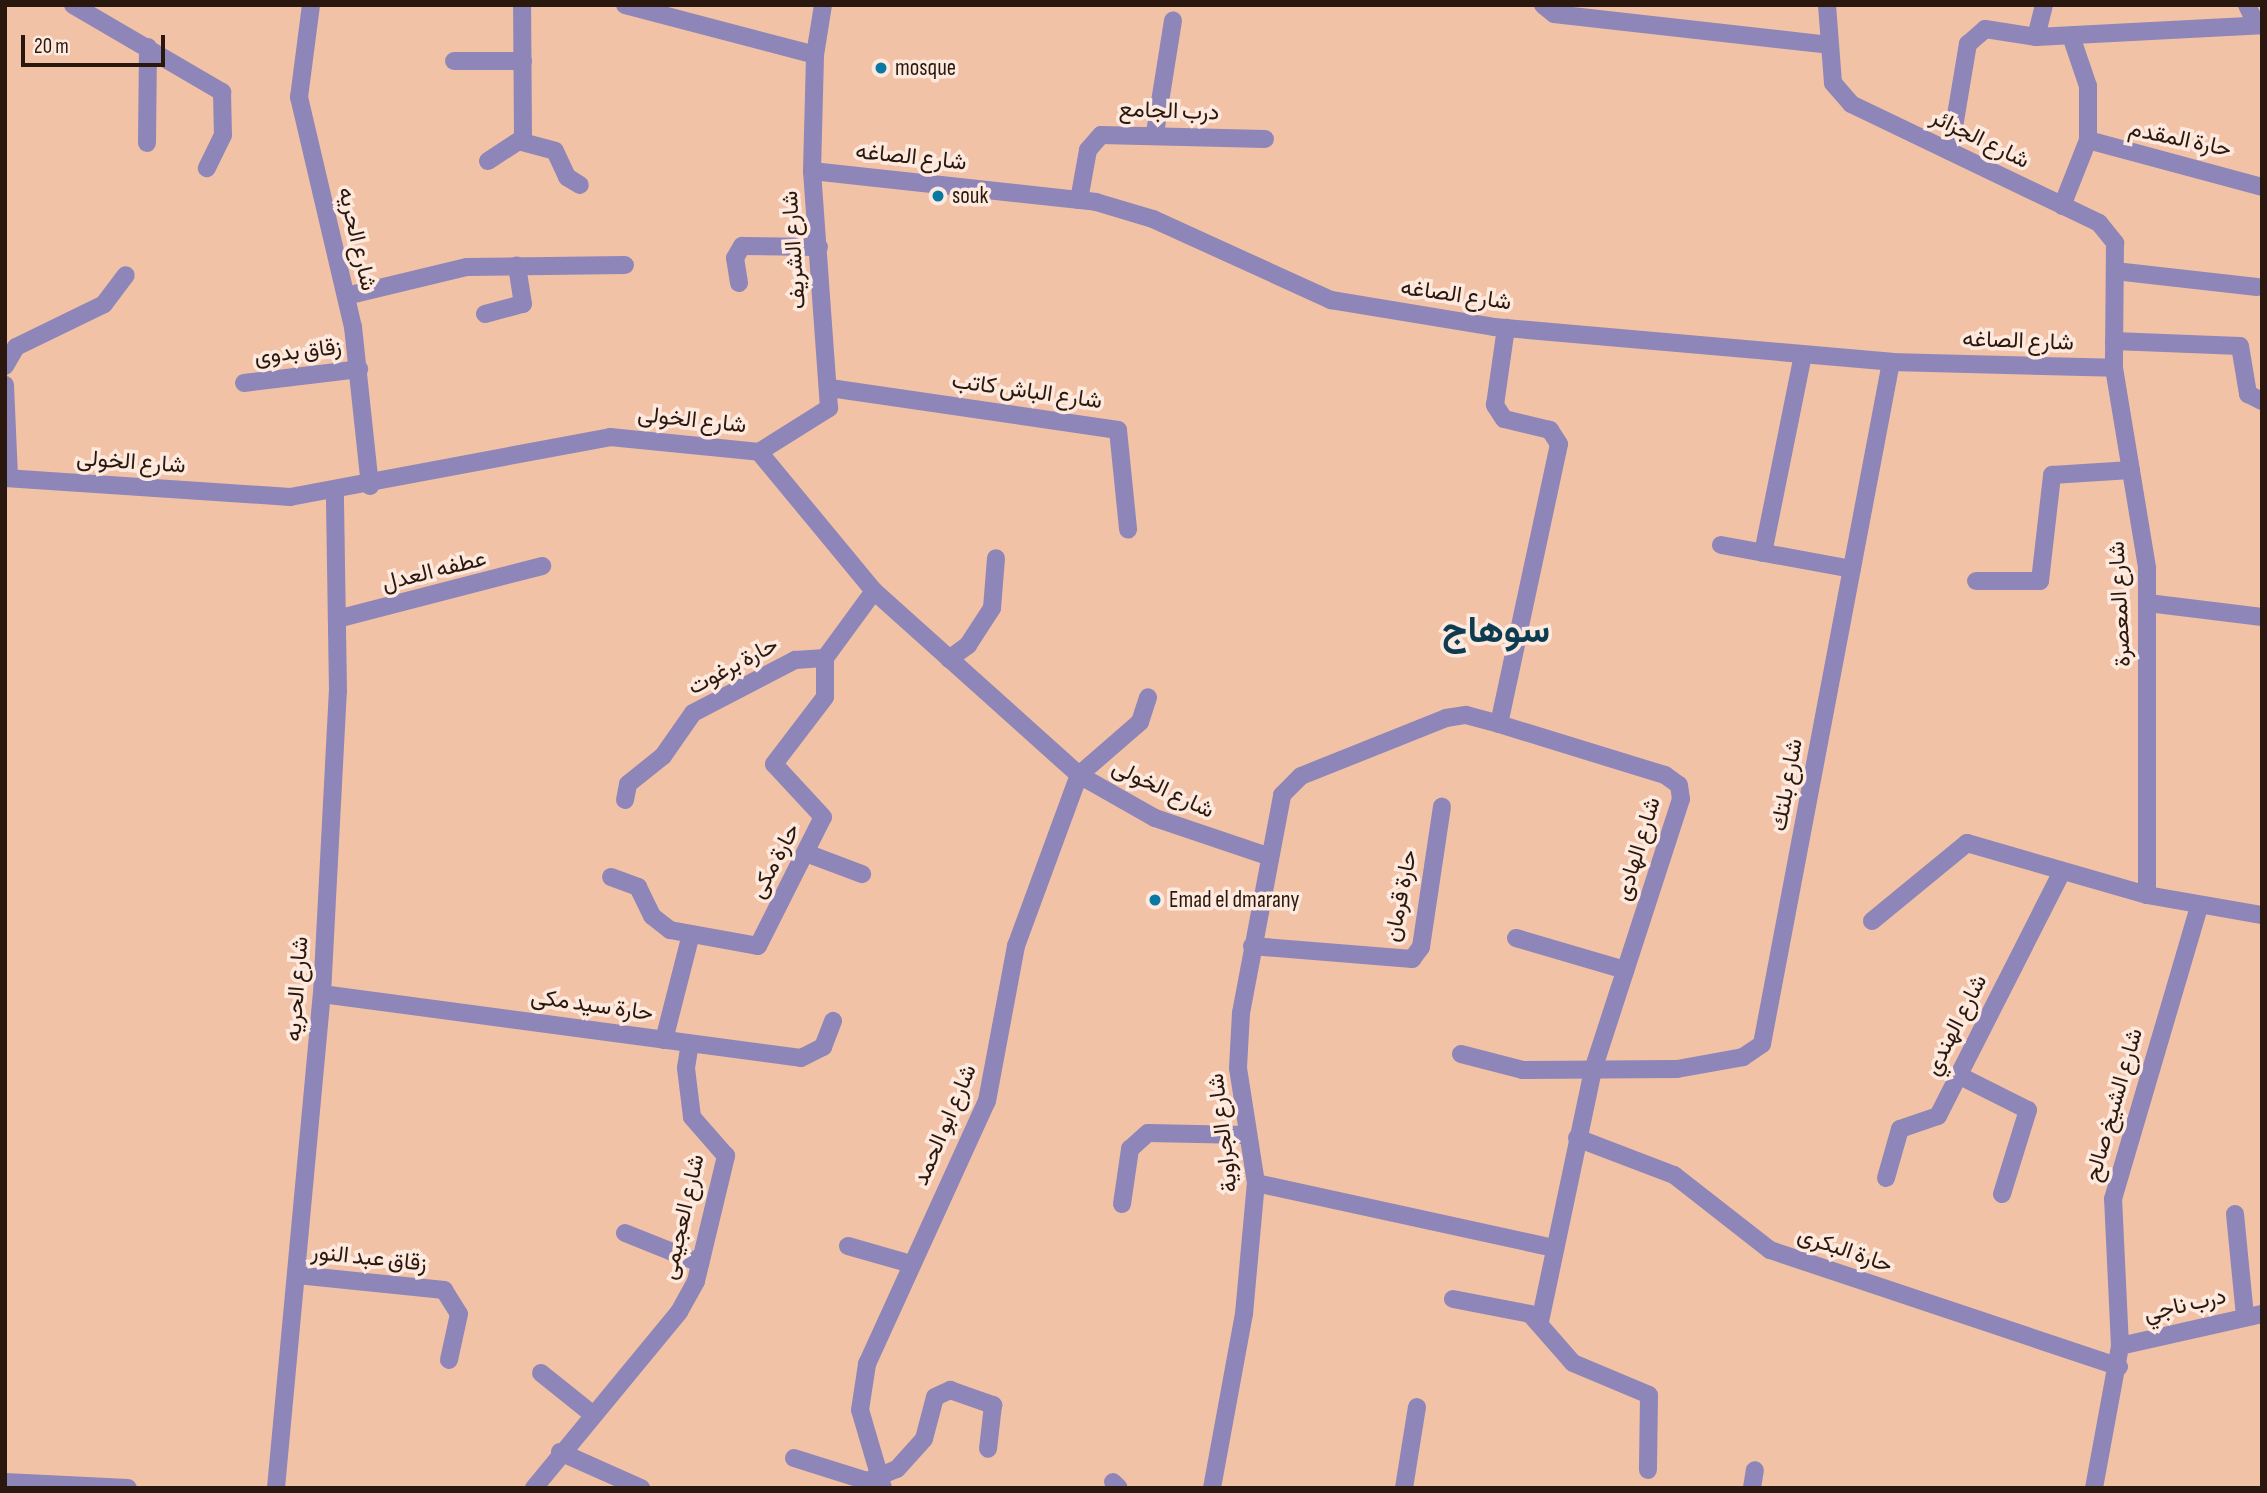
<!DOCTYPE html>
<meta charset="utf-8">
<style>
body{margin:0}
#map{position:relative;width:2267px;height:1493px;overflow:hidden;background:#f2c2a6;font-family:"Sofia Sans Condensed",Vazirmatn,sans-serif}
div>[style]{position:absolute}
.minor>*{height:18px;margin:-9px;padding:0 9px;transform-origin:9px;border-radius:9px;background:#8e86b8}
.dots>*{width:19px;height:19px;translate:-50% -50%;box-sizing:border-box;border:4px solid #fee9de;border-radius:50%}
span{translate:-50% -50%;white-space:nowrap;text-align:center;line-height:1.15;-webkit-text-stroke:7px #fee9de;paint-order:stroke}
.poi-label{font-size:23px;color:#2a180e}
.left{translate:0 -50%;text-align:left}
.street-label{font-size:23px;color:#2a180e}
.town-label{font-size:37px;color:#0d3c50;font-weight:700}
.frame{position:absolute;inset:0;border:7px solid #2a180e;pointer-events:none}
.scale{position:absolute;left:21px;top:35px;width:144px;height:32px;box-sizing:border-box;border:4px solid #2a180e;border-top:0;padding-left:9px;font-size:21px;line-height:24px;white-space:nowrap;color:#2a180e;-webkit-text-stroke:5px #fee9de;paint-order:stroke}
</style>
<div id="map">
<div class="minor">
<i style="left:73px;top:5px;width:173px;rotate:30.3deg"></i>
<i style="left:222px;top:92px;width:43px;rotate:88.7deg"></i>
<i style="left:223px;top:135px;width:37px;rotate:116deg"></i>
<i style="left:311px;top:5px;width:93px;rotate:97.4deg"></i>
<i style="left:299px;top:97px;width:236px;rotate:76.8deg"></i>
<i style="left:353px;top:327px;width:160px;rotate:83.9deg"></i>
<i style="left:625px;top:5px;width:196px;rotate:14.7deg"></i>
<i style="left:1543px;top:5px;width:14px;rotate:39deg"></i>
<i style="left:1554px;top:14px;width:277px;rotate:6.4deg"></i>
<i style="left:1827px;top:5px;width:78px;rotate:85.6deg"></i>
<i style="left:1833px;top:83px;width:28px;rotate:49deg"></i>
<i style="left:1851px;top:104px;width:275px;rotate:25.6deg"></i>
<i style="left:2099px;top:223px;width:26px;rotate:51deg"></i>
<i style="left:2115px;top:243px;width:125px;rotate:90.5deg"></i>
<i style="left:2114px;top:368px;width:203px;rotate:80.6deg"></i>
<i style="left:2147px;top:568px;width:327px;rotate:90deg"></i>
<i style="left:2247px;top:5px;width:21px;rotate:65deg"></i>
<i style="left:2036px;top:37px;width:33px;rotate:-76deg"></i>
<i style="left:454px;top:61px;width:69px"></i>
<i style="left:1155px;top:133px;width:114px;rotate:-80.9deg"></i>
<i style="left:2088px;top:140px;width:180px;rotate:15.1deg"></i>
<i style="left:522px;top:142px;width:34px;rotate:15deg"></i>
<i style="left:555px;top:151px;width:29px;rotate:65deg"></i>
<i style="left:567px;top:177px;width:15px;rotate:32deg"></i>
<i style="left:147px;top:143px;width:96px;rotate:-89.4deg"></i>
<i style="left:1950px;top:151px;width:109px;rotate:-80.5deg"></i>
<i style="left:1968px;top:44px;width:23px;rotate:-41deg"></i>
<i style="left:1985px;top:29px;width:52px;rotate:8.9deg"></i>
<i style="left:2036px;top:37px;width:226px;rotate:-3deg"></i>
<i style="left:488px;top:161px;width:42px;rotate:-33.3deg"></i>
<i style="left:523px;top:138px;width:133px;rotate:-90.4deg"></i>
<i style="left:812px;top:171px;width:286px;rotate:6.2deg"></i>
<i style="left:1096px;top:202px;width:59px;rotate:16.6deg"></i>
<i style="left:1153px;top:219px;width:196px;rotate:24.5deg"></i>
<i style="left:1331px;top:300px;width:165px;rotate:9.4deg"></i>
<i style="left:1494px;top:327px;width:399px;rotate:5deg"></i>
<i style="left:1891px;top:362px;width:223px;rotate:1.5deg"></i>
<i style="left:1079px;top:200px;width:51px;rotate:-79.8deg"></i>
<i style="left:1088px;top:150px;width:20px;rotate:-49deg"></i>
<i style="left:1101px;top:135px;width:164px;rotate:1.4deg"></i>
<i style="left:2062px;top:206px;width:71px;rotate:-68.5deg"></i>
<i style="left:2088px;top:140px;width:54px;rotate:-90deg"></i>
<i style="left:2088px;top:86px;width:53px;rotate:-108.8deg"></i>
<i style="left:2115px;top:271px;width:143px;rotate:6.4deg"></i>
<i style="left:739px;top:283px;width:25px;rotate:-99deg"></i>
<i style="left:735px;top:258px;width:14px;rotate:-60deg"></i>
<i style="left:742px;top:246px;width:77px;rotate:0.7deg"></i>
<i style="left:346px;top:296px;width:124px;rotate:-13.5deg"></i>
<i style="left:467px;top:267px;width:158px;rotate:-0.7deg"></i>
<i style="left:485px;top:314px;width:39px;rotate:-15deg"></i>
<i style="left:523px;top:304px;width:39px;rotate:-99deg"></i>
<i style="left:2114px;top:341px;width:126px;rotate:2.3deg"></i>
<i style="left:2240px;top:346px;width:49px;rotate:80.5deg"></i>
<i style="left:2248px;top:394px;width:16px;rotate:27deg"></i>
<i style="left:5px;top:366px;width:22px;rotate:-60deg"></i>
<i style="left:16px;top:347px;width:98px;rotate:-26deg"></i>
<i style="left:104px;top:304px;width:36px;rotate:-53deg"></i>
<i style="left:244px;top:383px;width:116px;rotate:-6.9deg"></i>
<i style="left:5px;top:385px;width:93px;rotate:87.5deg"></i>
<i style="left:830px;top:388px;width:291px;rotate:8.3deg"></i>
<i style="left:1118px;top:430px;width:100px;rotate:84.2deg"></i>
<i style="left:759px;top:452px;width:83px;rotate:-32.2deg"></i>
<i style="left:829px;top:408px;width:238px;rotate:-94.1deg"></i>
<i style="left:812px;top:171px;width:116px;rotate:-88.5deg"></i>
<i style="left:815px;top:55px;width:51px;rotate:-80.9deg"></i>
<i style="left:5px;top:478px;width:286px;rotate:3.8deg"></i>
<i style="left:290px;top:497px;width:326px;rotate:-10.6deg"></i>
<i style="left:610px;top:437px;width:150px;rotate:5.7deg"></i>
<i style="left:759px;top:452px;width:180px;rotate:50.4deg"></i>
<i style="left:874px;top:591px;width:275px;rotate:41.9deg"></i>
<i style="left:1079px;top:775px;width:87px;rotate:29.5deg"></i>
<i style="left:1155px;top:818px;width:118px;rotate:18.7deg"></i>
<i style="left:1721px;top:545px;width:133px;rotate:10.4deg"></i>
<i style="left:1763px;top:553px;width:202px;rotate:-78.6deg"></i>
<i style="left:1976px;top:581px;width:64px"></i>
<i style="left:2040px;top:581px;width:107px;rotate:-83.5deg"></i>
<i style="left:2052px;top:475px;width:79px;rotate:-3.6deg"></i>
<i style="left:2148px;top:603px;width:115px;rotate:7deg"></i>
<i style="left:337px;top:619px;width:212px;rotate:-14.5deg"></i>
<i style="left:949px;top:659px;width:24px;rotate:-36deg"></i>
<i style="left:968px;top:645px;width:44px;rotate:-57deg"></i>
<i style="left:992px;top:608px;width:50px;rotate:-85.4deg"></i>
<i style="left:1499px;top:724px;width:286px;rotate:-77.9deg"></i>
<i style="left:1559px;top:444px;width:17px;rotate:-123deg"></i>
<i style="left:1550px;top:430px;width:47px;rotate:-166.6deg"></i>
<i style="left:1504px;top:419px;width:17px;rotate:-123deg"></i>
<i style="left:1495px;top:405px;width:78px;rotate:-81.9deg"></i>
<i style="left:625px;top:800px;width:16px;rotate:-79deg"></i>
<i style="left:628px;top:784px;width:45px;rotate:-38.7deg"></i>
<i style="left:663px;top:756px;width:52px;rotate:-55.1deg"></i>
<i style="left:693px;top:713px;width:115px;rotate:-27.5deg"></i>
<i style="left:795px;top:660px;width:30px;rotate:-4deg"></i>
<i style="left:806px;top:853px;width:60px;rotate:20.6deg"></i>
<i style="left:611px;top:877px;width:29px;rotate:20deg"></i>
<i style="left:638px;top:887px;width:32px;rotate:64deg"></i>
<i style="left:652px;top:916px;width:23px;rotate:38deg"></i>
<i style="left:670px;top:930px;width:89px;rotate:10.3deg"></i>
<i style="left:758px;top:946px;width:144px;rotate:-63.3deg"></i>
<i style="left:823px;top:817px;width:72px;rotate:-132.8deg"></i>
<i style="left:774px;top:764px;width:84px;rotate:-52.7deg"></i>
<i style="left:825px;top:697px;width:39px;rotate:-90deg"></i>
<i style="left:825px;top:658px;width:83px;rotate:-53.8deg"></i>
<i style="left:1872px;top:921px;width:123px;rotate:-39.4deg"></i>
<i style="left:1967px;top:843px;width:187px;rotate:16.1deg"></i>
<i style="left:2147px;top:895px;width:117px;rotate:9.9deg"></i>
<i style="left:1516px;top:938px;width:114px;rotate:16.4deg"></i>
<i style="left:1252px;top:946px;width:161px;rotate:4.6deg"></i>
<i style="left:1412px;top:959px;width:15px;rotate:-53deg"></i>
<i style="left:1421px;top:947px;width:142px;rotate:-81.5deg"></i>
<i style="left:322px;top:994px;width:483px;rotate:7.6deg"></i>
<i style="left:801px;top:1058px;width:25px;rotate:-27deg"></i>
<i style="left:823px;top:1047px;width:28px;rotate:-69deg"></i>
<i style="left:664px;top:1040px;width:109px;rotate:-75.7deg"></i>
<i style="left:1461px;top:1054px;width:64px;rotate:14.5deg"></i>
<i style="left:1523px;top:1070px;width:154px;rotate:-0.4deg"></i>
<i style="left:1677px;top:1069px;width:67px;rotate:-10.3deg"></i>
<i style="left:1743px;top:1057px;width:23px;rotate:-34deg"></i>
<i style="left:1762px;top:1044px;width:694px;rotate:-79.29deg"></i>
<i style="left:1958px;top:1075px;width:78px;rotate:26.6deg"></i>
<i style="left:2028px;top:1110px;width:88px;rotate:107.2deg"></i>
<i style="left:1577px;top:1138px;width:104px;rotate:20.9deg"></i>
<i style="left:1674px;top:1175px;width:122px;rotate:38deg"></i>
<i style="left:1770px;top:1250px;width:368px;rotate:18.5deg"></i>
<i style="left:1886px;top:1178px;width:51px;rotate:-74.1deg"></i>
<i style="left:1900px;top:1129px;width:40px;rotate:-18.9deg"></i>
<i style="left:1938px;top:1116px;width:274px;rotate:-63.1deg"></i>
<i style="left:1256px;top:1183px;width:306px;rotate:12.3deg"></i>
<i style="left:1122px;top:1204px;width:56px;rotate:-81.7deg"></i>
<i style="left:1130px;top:1149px;width:24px;rotate:-42deg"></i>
<i style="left:1148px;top:1133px;width:98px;rotate:1.2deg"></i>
<i style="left:2235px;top:1214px;width:102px;rotate:84.4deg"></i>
<i style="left:625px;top:1233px;width:81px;rotate:21.8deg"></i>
<i style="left:848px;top:1246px;width:66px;rotate:15.9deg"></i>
<i style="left:297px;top:1275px;width:148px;rotate:5.8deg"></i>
<i style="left:444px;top:1290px;width:28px;rotate:58deg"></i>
<i style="left:459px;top:1314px;width:47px;rotate:102.3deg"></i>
<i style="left:1453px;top:1299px;width:78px;rotate:11deg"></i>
<i style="left:1530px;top:1314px;width:65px;rotate:48.7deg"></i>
<i style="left:1573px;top:1363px;width:82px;rotate:22.8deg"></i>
<i style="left:1649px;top:1395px;width:75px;rotate:90.8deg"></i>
<i style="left:2120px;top:1346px;width:146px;rotate:-12.7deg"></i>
<i style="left:541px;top:1373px;width:64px;rotate:38.7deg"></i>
<i style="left:560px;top:1452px;width:89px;rotate:24deg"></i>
<i style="left:794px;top:1458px;width:77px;rotate:17.5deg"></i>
<i style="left:867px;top:1481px;width:32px;rotate:-22deg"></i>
<i style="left:897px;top:1469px;width:40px;rotate:-48deg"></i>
<i style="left:924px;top:1439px;width:43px;rotate:-75.3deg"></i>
<i style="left:935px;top:1397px;width:17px;rotate:-25deg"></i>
<i style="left:950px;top:1390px;width:46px;rotate:19.2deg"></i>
<i style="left:993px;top:1405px;width:44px;rotate:96.5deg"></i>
<i style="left:5px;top:1482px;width:123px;rotate:2.8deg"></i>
<i style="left:1113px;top:1482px;width:8px;rotate:45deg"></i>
<i style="left:276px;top:1488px;width:496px;rotate:-84.7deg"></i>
<i style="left:322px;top:994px;width:302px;rotate:-87deg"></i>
<i style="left:338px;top:692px;width:199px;rotate:-90.9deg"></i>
<i style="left:534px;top:1488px;width:228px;rotate:-50.5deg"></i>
<i style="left:679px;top:1312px;width:35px;rotate:-61deg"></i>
<i style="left:696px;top:1281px;width:129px;rotate:-76.5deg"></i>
<i style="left:726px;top:1156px;width:52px;rotate:-131.1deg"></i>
<i style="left:692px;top:1117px;width:49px;rotate:-97deg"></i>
<i style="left:686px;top:1068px;width:24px;rotate:-81deg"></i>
<i style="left:883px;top:1488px;width:81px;rotate:-106.4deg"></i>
<i style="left:860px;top:1410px;width:47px;rotate:-81.3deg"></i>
<i style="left:867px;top:1364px;width:289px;rotate:-65.5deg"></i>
<i style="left:987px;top:1101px;width:158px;rotate:-79.4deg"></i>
<i style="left:1016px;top:946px;width:182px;rotate:-69.8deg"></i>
<i style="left:1079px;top:775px;width:81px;rotate:-41deg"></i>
<i style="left:1140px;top:722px;width:26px;rotate:-72deg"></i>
<i style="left:1212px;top:1488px;width:177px;rotate:-79.6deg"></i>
<i style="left:1244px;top:1314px;width:132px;rotate:-84.8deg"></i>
<i style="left:1256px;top:1183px;width:116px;rotate:-98.9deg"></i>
<i style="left:1238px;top:1068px;width:55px;rotate:-86.9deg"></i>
<i style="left:1241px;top:1013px;width:222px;rotate:-79.3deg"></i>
<i style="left:1282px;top:795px;width:27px;rotate:-45deg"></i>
<i style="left:1301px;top:776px;width:156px;rotate:-21.8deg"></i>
<i style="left:1446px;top:718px;width:20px;rotate:-9deg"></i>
<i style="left:1466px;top:715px;width:34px;rotate:15deg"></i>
<i style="left:1499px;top:724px;width:174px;rotate:17.1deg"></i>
<i style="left:1665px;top:775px;width:17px;rotate:36deg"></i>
<i style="left:1679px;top:785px;width:14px;rotate:82deg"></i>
<i style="left:1681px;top:799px;width:285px;rotate:108deg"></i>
<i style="left:1593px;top:1070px;width:258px;rotate:101.9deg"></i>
<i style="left:1404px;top:1488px;width:82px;rotate:-80.9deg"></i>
<i style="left:1752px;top:1488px;width:18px;rotate:-81deg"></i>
<i style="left:2094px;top:1488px;width:144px;rotate:-79.6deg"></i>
<i style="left:2120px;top:1346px;width:147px;rotate:-92.7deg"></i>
<i style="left:2113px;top:1199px;width:305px;rotate:-73.6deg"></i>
</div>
<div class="dots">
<i style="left:881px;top:68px;background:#0779a2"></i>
<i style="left:938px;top:196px;background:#0779a2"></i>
<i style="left:1155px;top:900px;background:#0779a2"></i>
</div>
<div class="poi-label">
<span class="left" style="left:895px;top:68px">mosque</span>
<span class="left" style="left:952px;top:196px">souk</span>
<span class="left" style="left:1169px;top:900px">Emad el dmarany</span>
</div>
<div class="street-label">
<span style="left:1169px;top:111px;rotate:2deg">درب الجامع</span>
<span style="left:1980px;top:139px;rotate:26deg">شارع الجزائر</span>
<span style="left:2180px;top:139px;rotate:12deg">حارة المقدم</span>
<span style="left:911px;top:157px;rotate:6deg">شارع الصاغه</span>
<span style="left:357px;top:239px;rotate:77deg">شارع الحريه</span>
<span style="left:794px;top:250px;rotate:-94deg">شارع الشريف</span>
<span style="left:1456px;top:295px;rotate:8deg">شارع الصاغه</span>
<span style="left:2018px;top:341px;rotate:2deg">شارع الصاغه</span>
<span style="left:298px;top:352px;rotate:-7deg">زقاق بدوى</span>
<span style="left:1027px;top:391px;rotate:8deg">شارع الباش كاتب</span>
<span style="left:692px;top:420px;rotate:6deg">شارع الخولى</span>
<span style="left:131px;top:462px;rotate:4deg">شارع الخولى</span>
<span style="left:434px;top:571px;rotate:-14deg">عطفه العدل</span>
<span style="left:2120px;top:604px;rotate:-93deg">شارع المعصرة</span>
<span style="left:733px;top:666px;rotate:-28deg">حارة برغوت</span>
<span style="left:1787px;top:785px;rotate:-80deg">شارع بلتك</span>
<span style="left:1163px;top:789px;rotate:25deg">شارع الخولى</span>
<span style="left:1638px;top:849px;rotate:-73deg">شارع الهادى</span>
<span style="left:775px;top:861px;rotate:-62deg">حارة مكى</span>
<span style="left:1401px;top:896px;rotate:-79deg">حارة قرمان</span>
<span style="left:297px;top:989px;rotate:-86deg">شارع الحريه</span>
<span style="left:592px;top:1005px;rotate:8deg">حارة سيد مكى</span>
<span style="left:1956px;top:1025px;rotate:-63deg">شارع الهندي</span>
<span style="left:2114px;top:1105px;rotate:-74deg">شارع الشيخ صالح</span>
<span style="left:945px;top:1125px;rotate:-67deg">شارع ابو الحمد</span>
<span style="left:1223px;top:1133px;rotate:-97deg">شارع الجراوية</span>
<span style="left:683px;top:1217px;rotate:-77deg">شارع العجيمى</span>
<span style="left:1845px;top:1250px;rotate:19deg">حارة البكرى</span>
<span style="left:369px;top:1258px;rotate:6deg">زقاق عبد النور</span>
<span style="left:2185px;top:1305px;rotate:-13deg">درب ناجي</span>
</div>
<div class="town-label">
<span style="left:1496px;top:631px">سوهاج</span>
</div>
<div class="frame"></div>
<div class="scale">20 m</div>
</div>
